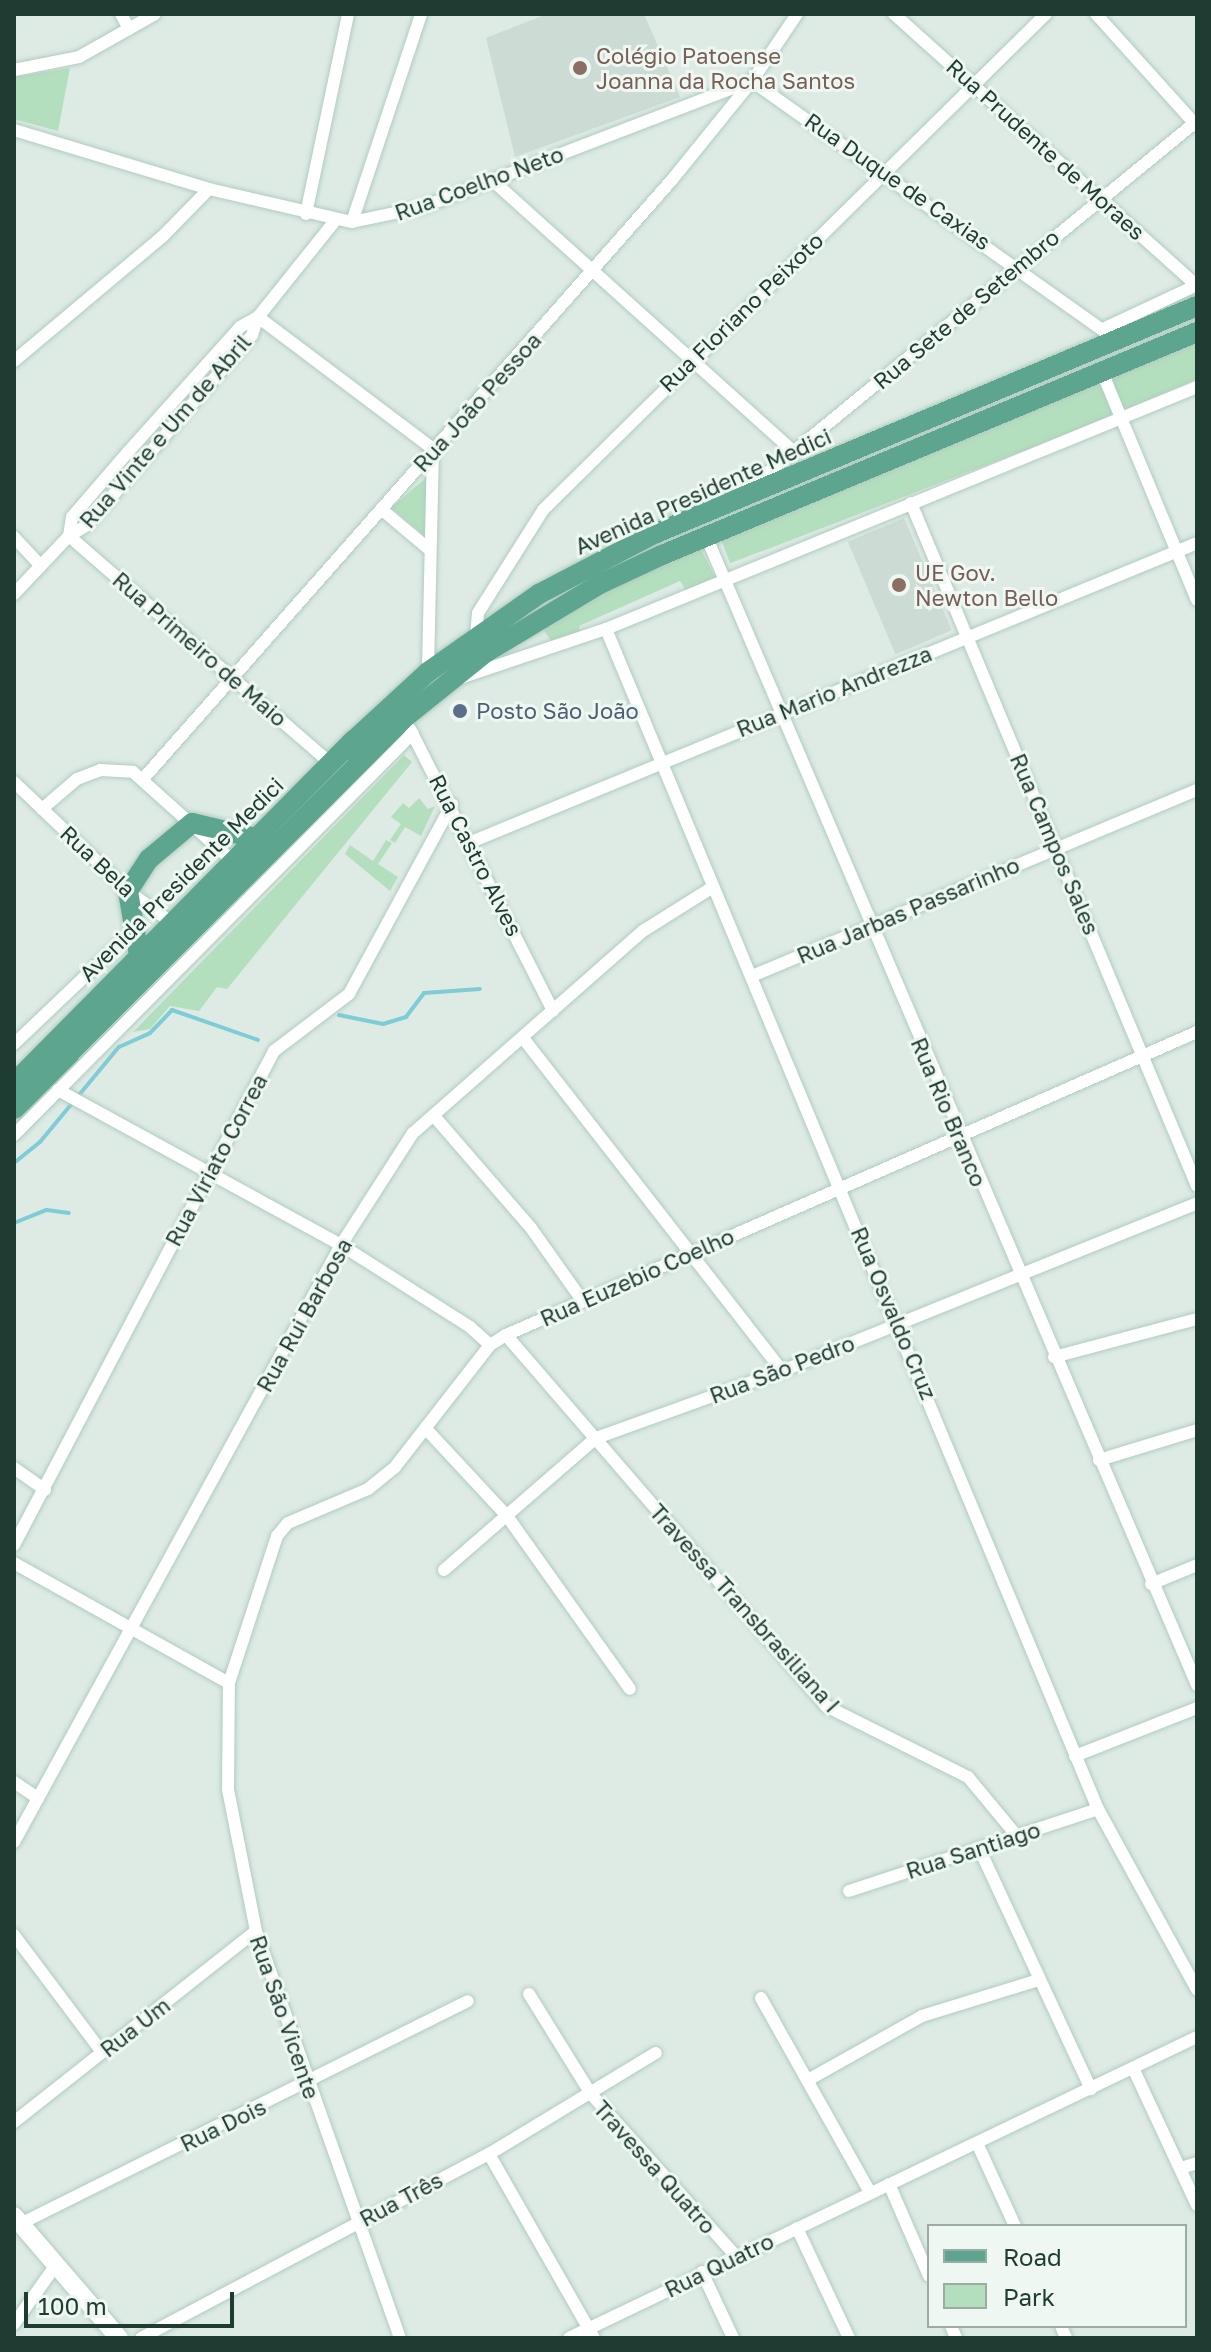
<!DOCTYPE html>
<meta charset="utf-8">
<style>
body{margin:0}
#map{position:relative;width:1211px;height:2352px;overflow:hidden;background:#ddebe4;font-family:"Golos Text",sans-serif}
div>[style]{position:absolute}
.built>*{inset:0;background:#ccdbd3;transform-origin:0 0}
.green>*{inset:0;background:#b4dfbe;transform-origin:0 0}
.stream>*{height:4px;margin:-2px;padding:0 2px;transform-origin:2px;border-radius:2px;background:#7fccd6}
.roads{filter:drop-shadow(0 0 2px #b0ccc0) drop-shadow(0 0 2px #b0ccc0)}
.street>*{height:12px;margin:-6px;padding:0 6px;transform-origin:6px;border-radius:6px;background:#fff}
.secondary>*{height:18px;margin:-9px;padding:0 9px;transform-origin:9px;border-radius:9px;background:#fff}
.primary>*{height:20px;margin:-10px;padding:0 10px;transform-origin:10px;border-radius:10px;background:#5ea590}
.dots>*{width:22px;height:22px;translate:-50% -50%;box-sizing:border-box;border:4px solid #eef7f2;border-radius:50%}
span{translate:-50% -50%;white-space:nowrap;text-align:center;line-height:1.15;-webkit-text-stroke:6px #eef7f2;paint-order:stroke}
.education-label{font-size:22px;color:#785e54}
.left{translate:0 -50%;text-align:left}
.street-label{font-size:22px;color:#1e3c32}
.service-label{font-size:22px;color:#4e5e75}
.frame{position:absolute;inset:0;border:16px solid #1e3c32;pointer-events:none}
.legend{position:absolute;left:927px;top:2224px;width:260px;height:104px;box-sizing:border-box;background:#eef7f2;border:2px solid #9baca5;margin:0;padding:10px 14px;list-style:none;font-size:24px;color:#1e3c32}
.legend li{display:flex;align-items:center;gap:16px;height:40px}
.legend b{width:40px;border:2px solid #9baca5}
.scale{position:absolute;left:24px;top:2292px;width:210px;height:36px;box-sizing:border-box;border:4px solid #1e3c32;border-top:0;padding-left:10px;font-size:24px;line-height:28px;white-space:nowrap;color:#1e3c32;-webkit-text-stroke:6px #eef7f2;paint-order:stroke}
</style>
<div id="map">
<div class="built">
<i style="clip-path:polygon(547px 14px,644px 14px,680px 97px,515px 157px,486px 38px)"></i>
<i style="left:904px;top:518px;width:122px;height:61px;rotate:67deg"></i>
</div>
<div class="green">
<i style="clip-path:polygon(70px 68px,58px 131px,14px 119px,14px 77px)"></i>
<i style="clip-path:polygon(1197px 338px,1197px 379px,1124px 410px,1109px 374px)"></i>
<i style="left:1099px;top:380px;width:39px;height:410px;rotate:69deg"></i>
<i style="clip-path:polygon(427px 477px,425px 536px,391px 508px)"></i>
<i style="clip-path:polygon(700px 547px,715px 577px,686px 590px,680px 581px,579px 626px,580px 631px,553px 644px,540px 624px,608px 586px)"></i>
<i style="clip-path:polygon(404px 755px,412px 762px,227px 989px,217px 987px,199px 1011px,170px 1006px,150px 1029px,133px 1032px)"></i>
<i style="clip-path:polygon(419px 798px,428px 809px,435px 806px,421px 836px,405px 827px,395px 843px,390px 840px,401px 824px,391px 817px,403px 803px,409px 808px)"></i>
<i style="clip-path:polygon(386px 840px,392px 843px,378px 864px,398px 877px,390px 891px,345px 854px,350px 845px,373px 861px)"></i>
</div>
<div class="stream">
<i style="left:339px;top:1015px;width:45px;rotate:11.6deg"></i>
<i style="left:383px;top:1024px;width:24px;rotate:-17deg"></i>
<i style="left:406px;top:1017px;width:30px;rotate:-53deg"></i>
<i style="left:424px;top:993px;width:56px;rotate:-4.1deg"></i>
<i style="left:14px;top:1163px;width:33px;rotate:-39deg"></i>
<i style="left:40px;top:1142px;width:124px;rotate:-50.3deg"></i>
<i style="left:119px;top:1047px;width:34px;rotate:-24deg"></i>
<i style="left:150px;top:1033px;width:32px;rotate:-46deg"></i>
<i style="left:172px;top:1010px;width:91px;rotate:19.2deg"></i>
<i style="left:14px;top:1223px;width:35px;rotate:-22deg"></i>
<i style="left:47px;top:1210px;width:22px;rotate:8deg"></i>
</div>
<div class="roads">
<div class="street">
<i style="left:121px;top:14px;width:17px;rotate:62deg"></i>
<i style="left:894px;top:14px;width:407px;rotate:41.9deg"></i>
<i style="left:1096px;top:14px;width:147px;rotate:48deg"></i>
<i style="left:14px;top:70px;width:66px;rotate:-11.3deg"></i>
<i style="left:79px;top:57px;width:87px;rotate:-29.5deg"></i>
<i style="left:14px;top:130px;width:204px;rotate:16.8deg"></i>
<i style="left:209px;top:189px;width:147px;rotate:13deg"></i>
<i style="left:352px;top:222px;width:73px;rotate:-11.9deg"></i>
<i style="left:423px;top:207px;width:352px;rotate:-21deg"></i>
<i style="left:752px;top:81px;width:449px;rotate:35.4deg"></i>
<i style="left:492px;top:180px;width:406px;rotate:42deg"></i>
<i style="left:306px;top:214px;width:204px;rotate:-78.1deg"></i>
<i style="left:352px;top:222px;width:219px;rotate:-71.6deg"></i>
<i style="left:258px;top:317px;width:219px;rotate:37deg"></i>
<i style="left:433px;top:449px;width:223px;rotate:91.3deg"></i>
<i style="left:1103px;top:329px;width:104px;rotate:-25.1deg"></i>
<i style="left:14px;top:361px;width:193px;rotate:-40deg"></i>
<i style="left:162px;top:237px;width:67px;rotate:-45.6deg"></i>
<i style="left:1102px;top:372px;width:247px;rotate:67.4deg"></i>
<i style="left:748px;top:489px;width:581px;rotate:-39.34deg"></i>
<i style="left:911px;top:503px;width:740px;rotate:67.28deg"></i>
<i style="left:381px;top:509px;width:64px;rotate:39.9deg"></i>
<i style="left:69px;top:536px;width:346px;rotate:41deg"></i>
<i style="left:69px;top:536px;width:19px;rotate:-81deg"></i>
<i style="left:72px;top:517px;width:86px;rotate:-49.3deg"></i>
<i style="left:128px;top:452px;width:168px;rotate:-48.1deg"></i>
<i style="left:240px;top:327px;width:21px;rotate:-29deg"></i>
<i style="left:706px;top:536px;width:1250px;rotate:66.86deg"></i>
<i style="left:14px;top:537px;width:38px;rotate:47deg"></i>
<i style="left:14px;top:594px;width:80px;rotate:-46.5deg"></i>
<i style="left:69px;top:536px;width:21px;rotate:-31deg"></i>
<i style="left:87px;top:525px;width:252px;rotate:-49deg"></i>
<i style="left:252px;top:335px;width:19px;rotate:-72deg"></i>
<i style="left:258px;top:317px;width:123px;rotate:-51.3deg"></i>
<i style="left:606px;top:629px;width:1278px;rotate:67.37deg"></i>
<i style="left:1098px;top:1809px;width:206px;rotate:61.3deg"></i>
<i style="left:476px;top:636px;width:23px;rotate:-85deg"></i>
<i style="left:478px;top:613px;width:122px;rotate:-57.7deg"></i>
<i style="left:543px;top:510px;width:706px;rotate:-44.6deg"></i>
<i style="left:460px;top:678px;width:154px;rotate:-18.6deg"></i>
<i style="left:606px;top:629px;width:639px;rotate:-22.27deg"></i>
<i style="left:410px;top:729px;width:316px;rotate:63.1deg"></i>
<i style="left:143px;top:779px;width:798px;rotate:-48.56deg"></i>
<i style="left:671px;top:181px;width:129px;rotate:-51deg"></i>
<i style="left:752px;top:81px;width:81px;rotate:-56.1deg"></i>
<i style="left:14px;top:782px;width:158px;rotate:43.7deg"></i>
<i style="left:128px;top:891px;width:58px;rotate:35.9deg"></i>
<i style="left:42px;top:809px;width:46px;rotate:-40.6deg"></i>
<i style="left:77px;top:779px;width:25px;rotate:-21deg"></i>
<i style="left:100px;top:770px;width:33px;rotate:3deg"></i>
<i style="left:133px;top:772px;width:138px;rotate:41.8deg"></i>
<i style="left:471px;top:842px;width:785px;rotate:-22.38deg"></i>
<i style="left:752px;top:976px;width:482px;rotate:-22.7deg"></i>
<i style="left:523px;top:1038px;width:422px;rotate:52.1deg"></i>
<i style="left:14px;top:1044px;width:170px;rotate:-43.6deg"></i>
<i style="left:58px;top:1090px;width:323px;rotate:28.7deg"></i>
<i style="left:341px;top:1245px;width:153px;rotate:32.4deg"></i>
<i style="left:470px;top:1327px;width:27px;rotate:42deg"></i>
<i style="left:434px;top:1116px;width:148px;rotate:49.1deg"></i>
<i style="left:531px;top:1228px;width:88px;rotate:54.7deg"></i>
<i style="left:14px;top:1135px;width:566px;rotate:-45.21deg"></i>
<i style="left:506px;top:1335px;width:490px;rotate:49.2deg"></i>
<i style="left:826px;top:1706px;width:159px;rotate:26.6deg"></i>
<i style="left:968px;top:1777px;width:77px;rotate:50.3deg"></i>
<i style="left:1054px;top:1357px;width:148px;rotate:-14.9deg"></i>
<i style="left:428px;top:1431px;width:116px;rotate:47.1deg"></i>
<i style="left:507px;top:1516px;width:212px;rotate:54.6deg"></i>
<i style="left:1099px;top:1460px;width:102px;rotate:-17deg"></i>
<i style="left:14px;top:1468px;width:38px;rotate:35deg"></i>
<i style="left:14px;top:1545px;width:558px;rotate:-62.24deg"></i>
<i style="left:274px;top:1051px;width:94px;rotate:-37.2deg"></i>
<i style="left:349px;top:994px;width:216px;rotate:-61.5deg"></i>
<i style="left:14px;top:1563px;width:246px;rotate:29.2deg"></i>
<i style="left:444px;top:1570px;width:201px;rotate:-41deg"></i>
<i style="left:596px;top:1438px;width:198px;rotate:-19.8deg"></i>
<i style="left:782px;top:1371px;width:448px;rotate:-22deg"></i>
<i style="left:1151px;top:1584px;width:50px;rotate:-22.4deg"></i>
<i style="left:1075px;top:1756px;width:131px;rotate:-21.5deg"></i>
<i style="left:14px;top:1782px;width:29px;rotate:34deg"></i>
<i style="left:14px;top:1842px;width:681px;rotate:-61.29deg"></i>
<i style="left:341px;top:1245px;width:133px;rotate:-57.3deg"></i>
<i style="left:413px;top:1133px;width:306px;rotate:-41.3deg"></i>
<i style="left:643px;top:931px;width:83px;rotate:-32.2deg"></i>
<i style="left:979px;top:1848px;width:266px;rotate:65.1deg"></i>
<i style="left:849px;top:1891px;width:262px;rotate:-18.2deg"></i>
<i style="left:14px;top:1935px;width:146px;rotate:53.1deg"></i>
<i style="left:529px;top:1994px;width:118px;rotate:58.2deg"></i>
<i style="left:591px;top:2094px;width:216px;rotate:48.2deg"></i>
<i style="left:761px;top:1998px;width:223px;rotate:60.7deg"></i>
<i style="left:1133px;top:2068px;width:151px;rotate:65deg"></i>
<i style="left:808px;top:2080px;width:131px;rotate:-29.3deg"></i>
<i style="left:922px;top:2016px;width:121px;rotate:-17.2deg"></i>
<i style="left:14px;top:2122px;width:308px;rotate:-38.3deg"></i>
<i style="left:977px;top:2143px;width:91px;rotate:65.4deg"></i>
<i style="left:489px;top:2154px;width:212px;rotate:60.3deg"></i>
<i style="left:1181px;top:2168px;width:17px;rotate:-17deg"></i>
<i style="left:889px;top:2184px;width:100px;rotate:66.5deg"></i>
<i style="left:20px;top:2224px;width:500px;rotate:-26.46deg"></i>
<i style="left:797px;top:2228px;width:122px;rotate:64.7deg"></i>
<i style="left:702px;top:2272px;width:73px;rotate:64.8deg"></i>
<i style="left:14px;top:2324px;width:72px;rotate:-54.6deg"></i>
<i style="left:951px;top:2326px;width:13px;rotate:67deg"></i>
<i style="left:1061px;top:2326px;width:13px;rotate:67deg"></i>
<i style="left:141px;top:2338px;width:394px;rotate:-27.9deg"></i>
<i style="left:489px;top:2154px;width:195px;rotate:-31.2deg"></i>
<i style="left:400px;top:2338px;width:432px;rotate:-109.5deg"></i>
<i style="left:256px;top:1931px;width:145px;rotate:-101.2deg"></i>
<i style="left:228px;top:1789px;width:106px;rotate:-89.5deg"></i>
<i style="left:229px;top:1683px;width:155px;rotate:-71.9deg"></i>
<i style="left:277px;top:1536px;width:17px;rotate:-50deg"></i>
<i style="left:288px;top:1523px;width:87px;rotate:-23deg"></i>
<i style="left:368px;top:1489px;width:35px;rotate:-39deg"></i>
<i style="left:395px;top:1467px;width:155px;rotate:-52.1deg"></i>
<i style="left:490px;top:1345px;width:19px;rotate:-32deg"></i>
<i style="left:506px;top:1335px;width:755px;rotate:-23.68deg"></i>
<i style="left:569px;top:2338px;width:696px;rotate:-25.61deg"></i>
</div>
<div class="secondary">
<i style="left:14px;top:2216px;width:161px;rotate:49.3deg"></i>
</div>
<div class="primary">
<i style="left:139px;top:955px;width:65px;rotate:-99.8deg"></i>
<i style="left:128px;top:891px;width:38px;rotate:-57deg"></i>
<i style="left:149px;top:859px;width:56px;rotate:-39.9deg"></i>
<i style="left:192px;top:823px;width:65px;rotate:13.4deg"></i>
<i style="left:14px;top:1083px;width:483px;rotate:-45.3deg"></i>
<i style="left:354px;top:740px;width:100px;rotate:-42.6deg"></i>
<i style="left:428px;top:672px;width:136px;rotate:-35.1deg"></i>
<i style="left:539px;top:594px;width:130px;rotate:-27.6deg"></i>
<i style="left:654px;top:534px;width:589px;rotate:-22.78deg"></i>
<i style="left:14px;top:1109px;width:551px;rotate:-45.07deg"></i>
<i style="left:403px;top:719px;width:105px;rotate:-38.8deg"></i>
<i style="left:485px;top:653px;width:134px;rotate:-31deg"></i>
<i style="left:600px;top:584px;width:68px;rotate:-25.1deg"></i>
<i style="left:662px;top:555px;width:580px;rotate:-22.63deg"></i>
</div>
</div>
<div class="dots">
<i style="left:580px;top:68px;background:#8d6e63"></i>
<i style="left:899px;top:585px;background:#8d6e63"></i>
<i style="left:460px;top:711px;background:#5c6f8a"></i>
</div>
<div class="education-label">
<span class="left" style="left:596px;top:68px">Colégio Patoense<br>Joanna da Rocha Santos</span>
<span class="left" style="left:915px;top:585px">UE Gov.<br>Newton Bello</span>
</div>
<div class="street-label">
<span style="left:1046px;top:149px;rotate:42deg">Rua Prudente de Moraes</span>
<span style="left:898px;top:181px;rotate:35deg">Rua Duque de Caxias</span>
<span style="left:479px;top:183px;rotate:-20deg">Rua Coelho Neto</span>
<span style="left:966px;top:309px;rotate:-40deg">Rua Sete de Setembro</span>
<span style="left:741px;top:312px;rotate:-44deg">Rua Floriano Peixoto</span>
<span style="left:477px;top:402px;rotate:-48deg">Rua João Pessoa</span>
<span style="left:165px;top:431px;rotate:-49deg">Rua Vinte e Um de Abril</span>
<span style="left:703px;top:491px;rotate:-24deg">Avenida Presidente Medici</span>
<span style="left:200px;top:649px;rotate:41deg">Rua Primeiro de Maio</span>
<span style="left:834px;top:691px;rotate:-22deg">Rua Mario Andrezza</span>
<span style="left:1055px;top:844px;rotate:67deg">Rua Campos Sales</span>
<span style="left:476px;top:855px;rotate:63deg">Rua Castro Alves</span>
<span style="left:98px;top:861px;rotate:43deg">Rua Bela</span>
<span style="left:181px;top:879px;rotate:-45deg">Avenida Presidente Medici</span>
<span style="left:908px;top:910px;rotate:-23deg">Rua Jarbas Passarinho</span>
<span style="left:949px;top:1112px;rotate:67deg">Rua Rio Branco</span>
<span style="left:216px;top:1160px;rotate:-62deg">Rua Viriato Correa</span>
<span style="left:637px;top:1277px;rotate:-24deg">Rua Euzebio Coelho</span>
<span style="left:894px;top:1313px;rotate:67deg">Rua Osvaldo Cruz</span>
<span style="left:304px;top:1315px;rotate:-61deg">Rua Rui Barbosa</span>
<span style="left:782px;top:1369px;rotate:-21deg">Rua São Pedro</span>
<span style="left:745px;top:1608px;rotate:48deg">Travessa Transbrasiliana I</span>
<span style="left:973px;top:1850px;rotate:-18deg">Rua Santiago</span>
<span style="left:285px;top:2017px;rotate:71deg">Rua São Vicente</span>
<span style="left:135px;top:2027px;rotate:-38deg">Rua Um</span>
<span style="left:223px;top:2125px;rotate:-26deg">Rua Dois</span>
<span style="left:655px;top:2167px;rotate:48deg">Travessa Quatro</span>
<span style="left:401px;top:2199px;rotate:-28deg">Rua Três</span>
<span style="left:719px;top:2265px;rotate:-26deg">Rua Quatro</span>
</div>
<div class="service-label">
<span class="left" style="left:476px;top:711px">Posto São João</span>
</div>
<div class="frame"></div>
<ul class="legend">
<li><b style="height:10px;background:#5ea590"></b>Road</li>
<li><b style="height:22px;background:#b4dfbe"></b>Park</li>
</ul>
<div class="scale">100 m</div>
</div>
